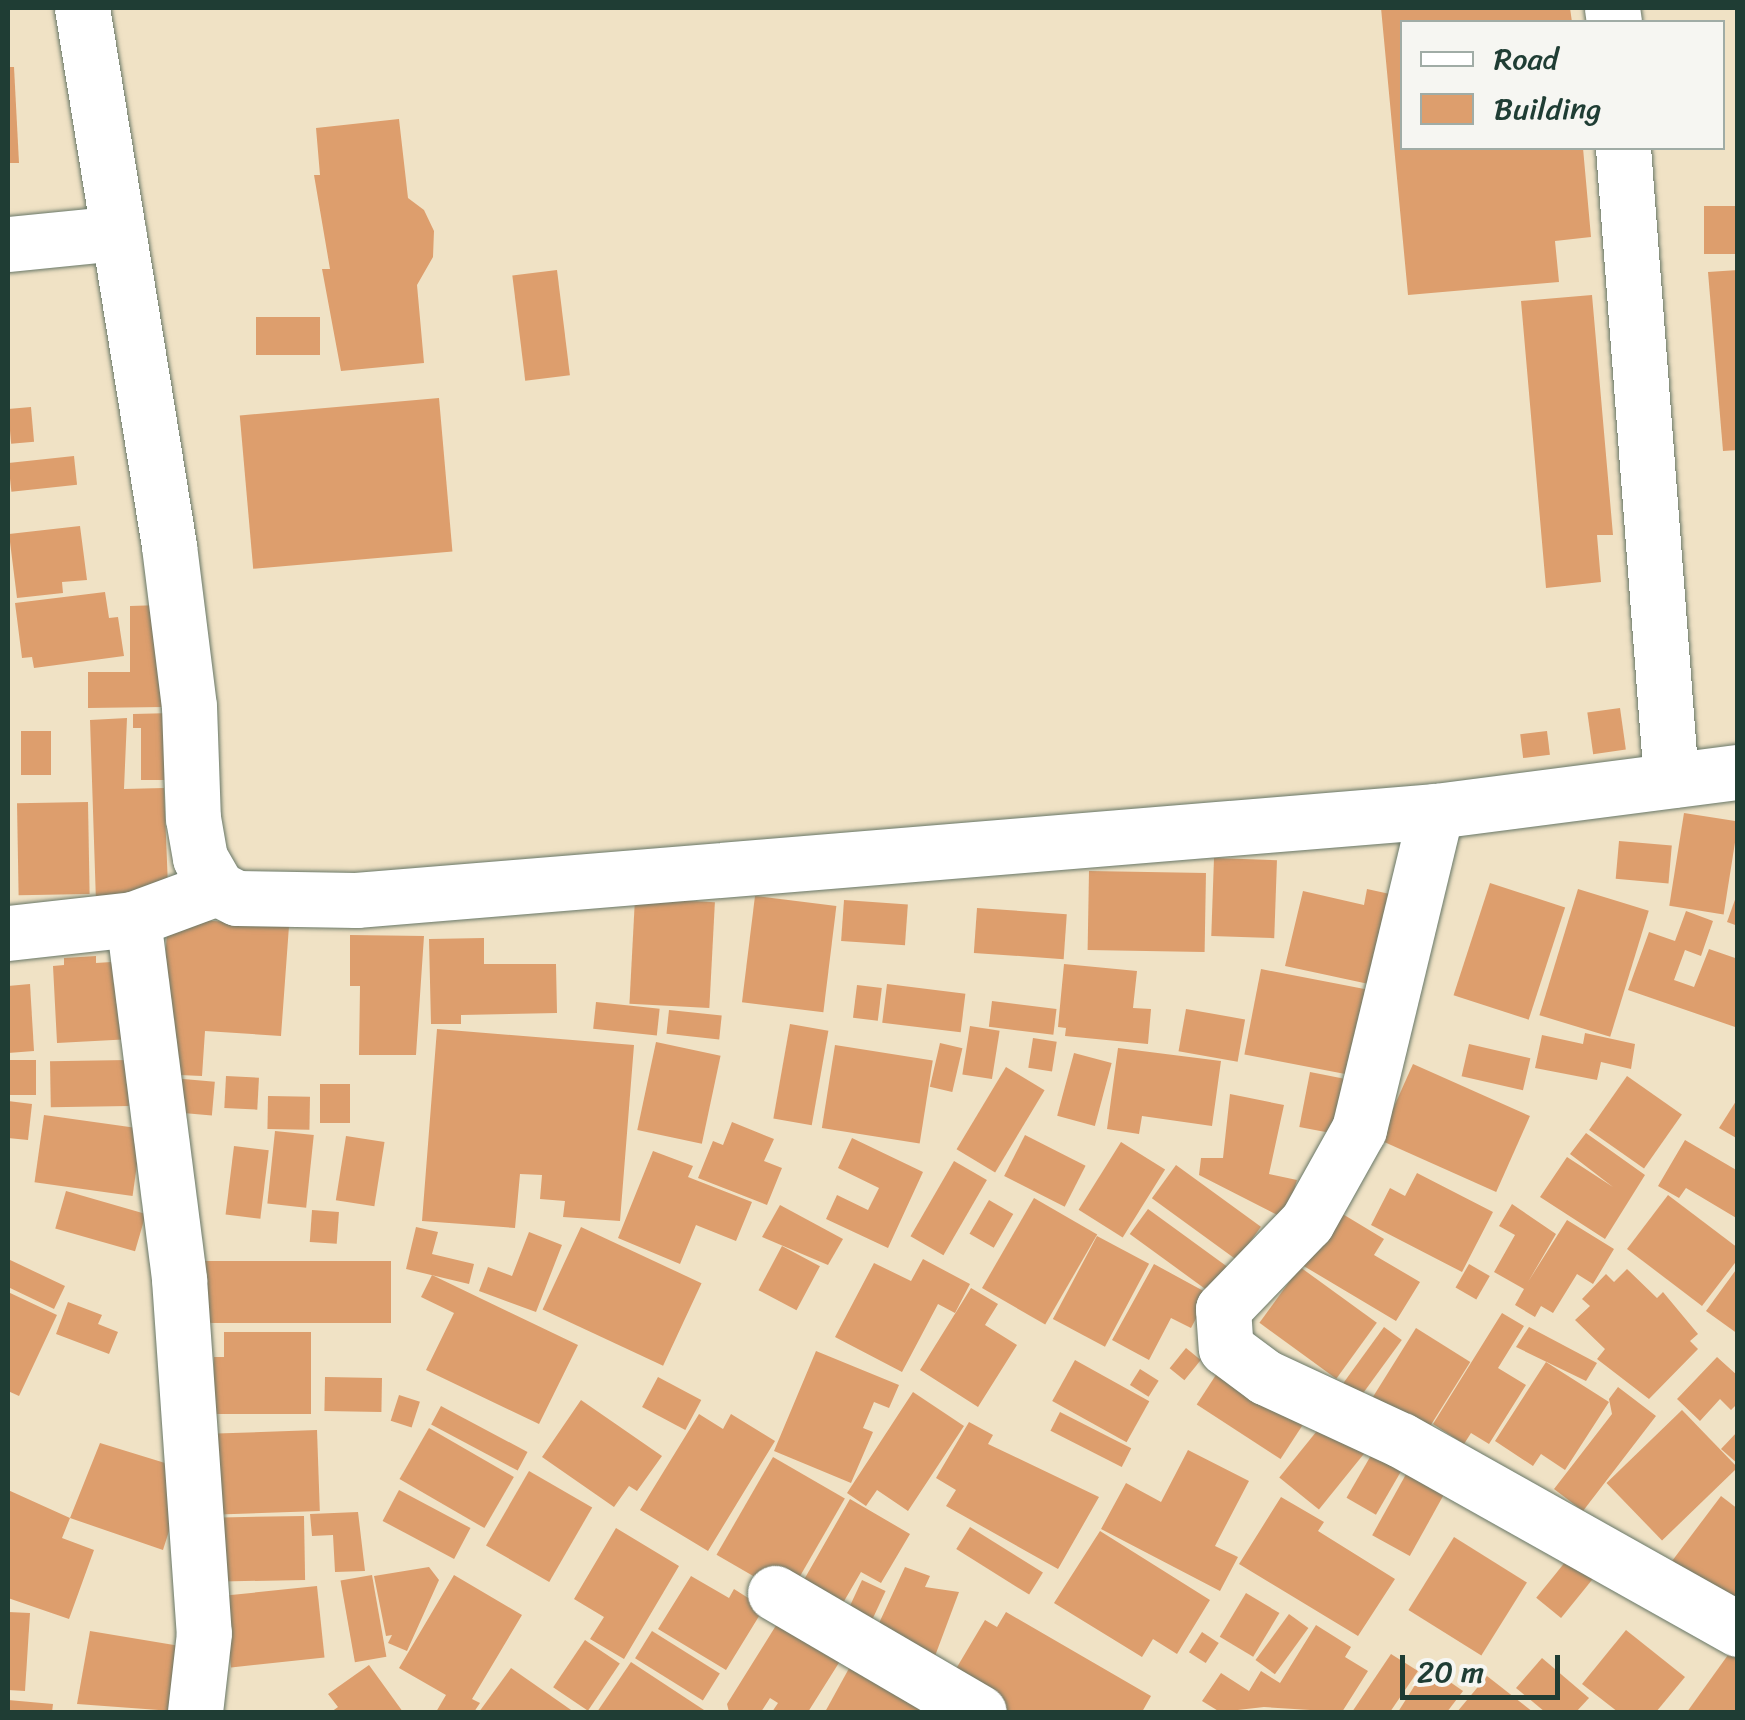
<!DOCTYPE html>
<style>
body{margin:0}
#map{position:relative;width:1745px;height:1720px;overflow:hidden;background:#f0e2c5;font-family:Sriracha,sans-serif}
div>[style]{position:absolute}
.building>*{inset:0;background:#dd9e6d;transform-origin:0 0}
.roads{filter:drop-shadow(0 0 2px #687767) drop-shadow(0 0 2px #687767)}
.minor>*{height:55px;margin:-27.5px;padding:0 27.5px;transform-origin:27.5px;border-radius:27.5px;background:#fff}
span{translate:-50% -50%;white-space:nowrap;text-align:center;line-height:1.15;-webkit-text-stroke:8px #f6f6f2;paint-order:stroke}
.frame{position:absolute;inset:0;border:10px solid #1f3d34;pointer-events:none}
.legend{position:absolute;left:1400px;top:20px;width:325px;height:130px;box-sizing:border-box;background:#f6f6f2;border:2px solid #a0aca6;margin:0;padding:12px 18px;list-style:none;font-size:30px;color:#1f3d34}
.legend li{display:flex;align-items:center;gap:20px;height:50px}
.legend b{width:50px;border:2px solid #a0aca6}
.scale{position:absolute;left:1400px;top:1655px;width:160px;height:45px;box-sizing:border-box;border:5px solid #1f3d34;border-top:0;padding-left:12px;font-size:30px;line-height:35px;white-space:nowrap;color:#1f3d34;-webkit-text-stroke:8px #f6f6f2;paint-order:stroke}
</style>
<div id="map">
<div class="building">
<i style="clip-path:polygon(1381px 8px,1570px 8px,1572px 22px,1402px 22px,1402px 148px,1583px 148px,1591px 237px,1555px 241px,1559px 282px,1408px 295px)"></i>
<i style="clip-path:polygon(8px 67px,14px 67px,19px 163px,8px 163px)"></i>
<i style="clip-path:polygon(399px 119px,408px 198px,424px 210px,434px 231px,433px 257px,417px 285px,424px 363px,341px 371px,322px 269px,330px 269px,314px 175px,320px 175px,316px 128px)"></i>
<i style="left:1738px;top:206px;width:48px;height:34px;rotate:90deg"></i>
<i style="left:557px;top:270px;width:106px;height:45px;rotate:83deg"></i>
<i style="clip-path:polygon(1738px 270px,1738px 450px,1723px 451px,1708px 272px)"></i>
<i style="clip-path:polygon(1592px 295px,1613px 535px,1597px 535px,1601px 582px,1546px 588px,1521px 301px)"></i>
<i style="left:320px;top:317px;width:38px;height:64px;rotate:90deg"></i>
<i style="left:439px;top:398px;width:154px;height:200px;rotate:85deg"></i>
<i style="left:31px;top:407px;width:35px;height:23px;rotate:85deg"></i>
<i style="left:74px;top:456px;width:29px;height:66px;rotate:84deg"></i>
<i style="clip-path:polygon(80px 526px,87px 580px,62px 582px,63px 593px,17px 598px,9px 534px)"></i>
<i style="clip-path:polygon(105px 592px,109px 618px,118px 617px,124px 656px,34px 668px,32px 657px,22px 658px,15px 603px)"></i>
<i style="clip-path:polygon(161px 605px,162px 707px,88px 708px,88px 672px,130px 672px,130px 606px)"></i>
<i style="left:1620px;top:708px;width:42px;height:33px;rotate:82deg"></i>
<i style="clip-path:polygon(173px 713px,174px 780px,141px 780px,141px 728px,133px 728px,133px 714px)"></i>
<i style="clip-path:polygon(127px 718px,124px 789px,164px 788px,168px 886px,96px 902px,90px 720px)"></i>
<i style="left:21px;top:731px;width:30px;height:44px"></i>
<i style="left:1547px;top:731px;width:24px;height:27px;rotate:83deg"></i>
<i style="left:88px;top:802px;width:92px;height:71px;rotate:89deg"></i>
<i style="left:1684px;top:813px;width:55px;height:94px;rotate:9deg"></i>
<i style="left:1619px;top:841px;width:53px;height:38px;rotate:5deg"></i>
<i style="left:1214px;top:858px;width:63px;height:78px;rotate:2deg"></i>
<i style="left:1089px;top:871px;width:117px;height:79px;rotate:1deg"></i>
<i style="left:1490px;top:883px;width:79px;height:118px;rotate:18deg"></i>
<i style="clip-path:polygon(1367px 889px,1399px 896px,1378px 986px,1285px 966px,1303px 891px,1364px 905px)"></i>
<i style="left:1578px;top:889px;width:74px;height:132px;rotate:17deg"></i>
<i style="clip-path:polygon(1737px 894px,1738px 894px,1738px 926px,1727px 922px)"></i>
<i style="left:755px;top:896px;width:82px;height:107px;rotate:7deg"></i>
<i style="left:635px;top:898px;width:80px;height:106px;rotate:3deg"></i>
<i style="left:844px;top:900px;width:64px;height:41px;rotate:4deg"></i>
<i style="left:977px;top:908px;width:90px;height:45px;rotate:4deg"></i>
<i style="clip-path:polygon(1686px 911px,1713px 921px,1701px 956px,1685px 950px,1674px 980px,1694px 987px,1709px 949px,1738px 959px,1738px 1028px,1628px 990px,1649px 932px,1675px 941px)"></i>
<i style="clip-path:polygon(168px 918px,289px 926px,281px 1036px,205px 1031px,202px 1076px,157px 1074px)"></i>
<i style="clip-path:polygon(350px 935px,424px 936px,416px 1055px,359px 1055px,360px 986px,350px 986px)"></i>
<i style="clip-path:polygon(484px 938px,484px 964px,556px 964px,557px 1013px,461px 1015px,461px 1024px,431px 1024px,429px 939px)"></i>
<i style="clip-path:polygon(96px 956px,96px 963px,127px 961px,132px 1039px,57px 1043px,53px 966px,64px 965px,64px 958px)"></i>
<i style="clip-path:polygon(1064px 964px,1137px 971px,1133px 1008px,1151px 1009px,1148px 1044px,1065px 1036px,1066px 1028px,1058px 1027px)"></i>
<i style="left:1261px;top:969px;width:112px;height:87px;rotate:11deg"></i>
<i style="clip-path:polygon(30px 984px,34px 1051px,8px 1053px,8px 986px)"></i>
<i style="left:887px;top:984px;width:79px;height:39px;rotate:7deg"></i>
<i style="left:857px;top:985px;width:25px;height:33px;rotate:7deg"></i>
<i style="left:992px;top:1001px;width:65px;height:26px;rotate:7deg"></i>
<i style="left:596px;top:1002px;width:64px;height:27px;rotate:6deg"></i>
<i style="left:1186px;top:1009px;width:60px;height:43px;rotate:10deg"></i>
<i style="left:669px;top:1010px;width:53px;height:24px;rotate:6deg"></i>
<i style="left:790px;top:1024px;width:39px;height:96px;rotate:10deg"></i>
<i style="left:970px;top:1026px;width:30px;height:49px;rotate:9deg"></i>
<i style="clip-path:polygon(437px 1029px,634px 1045px,620px 1221px,563px 1217px,565px 1201px,540px 1199px,542px 1175px,520px 1174px,515px 1228px,422px 1221px)"></i>
<i style="clip-path:polygon(1585px 1033px,1635px 1044px,1631px 1069px,1601px 1062px,1597px 1080px,1535px 1068px,1542px 1035px,1583px 1044px)"></i>
<i style="left:1033px;top:1038px;width:24px;height:30px;rotate:9deg"></i>
<i style="left:656px;top:1042px;width:66px;height:90px;rotate:12deg"></i>
<i style="left:940px;top:1043px;width:23px;height:45px;rotate:13deg"></i>
<i style="left:1469px;top:1044px;width:63px;height:33px;rotate:13deg"></i>
<i style="left:835px;top:1045px;width:99px;height:84px;rotate:9deg"></i>
<i style="clip-path:polygon(1118px 1048px,1221px 1061px,1212px 1126px,1142px 1116px,1139px 1134px,1107px 1129px)"></i>
<i style="left:1074px;top:1053px;width:39px;height:65px;rotate:15deg"></i>
<i style="left:8px;top:1060px;width:28px;height:35px"></i>
<i style="left:128px;top:1060px;width:46px;height:78px;rotate:89deg"></i>
<i style="left:1413px;top:1064px;width:128px;height:83px;rotate:24deg"></i>
<i style="left:1006px;top:1067px;width:45px;height:96px;rotate:31deg"></i>
<i style="left:1310px;top:1072px;width:44px;height:56px;rotate:11deg"></i>
<i style="left:226px;top:1076px;width:33px;height:32px;rotate:3deg"></i>
<i style="left:1627px;top:1076px;width:67px;height:66px;rotate:35deg"></i>
<i style="left:172px;top:1078px;width:43px;height:34px;rotate:5deg"></i>
<i style="left:320px;top:1084px;width:30px;height:39px"></i>
<i style="clip-path:polygon(1230px 1094px,1284px 1105px,1269px 1174px,1297px 1180px,1285px 1219px,1199px 1175px,1201px 1158px,1223px 1158px)"></i>
<i style="left:268px;top:1096px;width:42px;height:33px;rotate:1deg"></i>
<i style="clip-path:polygon(1738px 1098px,1738px 1139px,1719px 1128px)"></i>
<i style="clip-path:polygon(8px 1101px,32px 1104px,28px 1140px,8px 1138px)"></i>
<i style="left:44px;top:1115px;width:99px;height:68px;rotate:8deg"></i>
<i style="clip-path:polygon(732px 1122px,774px 1139px,764px 1161px,782px 1168px,767px 1205px,698px 1178px,713px 1141px,723px 1145px)"></i>
<i style="left:275px;top:1131px;width:39px;height:73px;rotate:6deg"></i>
<i style="clip-path:polygon(1586px 1133px,1645px 1175px,1605px 1239px,1540px 1197px,1567px 1157px,1613px 1187px,1570px 1154px)"></i>
<i style="left:1025px;top:1135px;width:68px;height:46px;rotate:27deg"></i>
<i style="left:346px;top:1136px;width:39px;height:65px;rotate:9deg"></i>
<i style="clip-path:polygon(852px 1138px,923px 1172px,888px 1248px,826px 1219px,837px 1195px,868px 1210px,879px 1188px,838px 1168px)"></i>
<i style="clip-path:polygon(1685px 1140px,1738px 1171px,1738px 1219px,1686px 1188px,1679px 1198px,1658px 1186px)"></i>
<i style="left:1121px;top:1142px;width:52px;height:80px;rotate:32deg"></i>
<i style="left:234px;top:1146px;width:35px;height:69px;rotate:7deg"></i>
<i style="clip-path:polygon(653px 1151px,693px 1166px,688px 1177px,752px 1202px,736px 1241px,696px 1225px,680px 1264px,618px 1238px)"></i>
<i style="left:954px;top:1161px;width:38px;height:87px;rotate:30deg"></i>
<i style="left:1176px;top:1165px;width:105px;height:41px;rotate:36deg"></i>
<i style="clip-path:polygon(1417px 1173px,1493px 1212px,1462px 1272px,1371px 1225px,1390px 1188px,1405px 1196px)"></i>
<i style="left:66px;top:1191px;width:83px;height:39px;rotate:16deg"></i>
<i style="clip-path:polygon(1668px 1195px,1738px 1248px,1738px 1259px,1702px 1306px,1627px 1249px)"></i>
<i style="left:1034px;top:1198px;width:73px;height:104px;rotate:30deg"></i>
<i style="left:989px;top:1200px;width:28px;height:39px;rotate:30deg"></i>
<i style="clip-path:polygon(1512px 1204px,1556px 1234px,1528px 1282px,1567px 1220px,1614px 1249px,1593px 1284px,1577px 1274px,1553px 1313px,1541px 1306px,1535px 1317px,1515px 1305px,1524px 1289px,1494px 1272px,1515px 1235px,1499px 1226px)"></i>
<i style="clip-path:polygon(780px 1205px,843px 1239px,828px 1265px,762px 1237px)"></i>
<i style="left:1148px;top:1209px;width:107px;height:31px;rotate:36deg"></i>
<i style="left:312px;top:1210px;width:27px;height:32px;rotate:4deg"></i>
<i style="clip-path:polygon(1336px 1210px,1384px 1239px,1374px 1255px,1420px 1282px,1396px 1321px,1292px 1259px)"></i>
<i style="clip-path:polygon(416px 1227px,438px 1232px,432px 1254px,474px 1264px,469px 1284px,406px 1269px)"></i>
<i style="left:581px;top:1227px;width:133px;height:91px;rotate:25deg"></i>
<i style="clip-path:polygon(529px 1232px,562px 1245px,536px 1312px,479px 1291px,488px 1267px,512px 1276px)"></i>
<i style="left:1097px;top:1236px;width:59px;height:94px;rotate:28deg"></i>
<i style="left:782px;top:1246px;width:43px;height:50px;rotate:28deg"></i>
<i style="clip-path:polygon(8px 1259px,65px 1286px,54px 1309px,8px 1287px)"></i>
<i style="clip-path:polygon(923px 1259px,970px 1284px,955px 1313px,938px 1304px,902px 1372px,835px 1337px,874px 1263px,911px 1281px)"></i>
<i style="left:196px;top:1261px;width:195px;height:62px"></i>
<i style="clip-path:polygon(1154px 1264px,1209px 1294px,1191px 1328px,1171px 1318px,1149px 1360px,1112px 1340px)"></i>
<i style="left:1469px;top:1264px;width:24px;height:27px;rotate:30deg"></i>
<i style="left:1300px;top:1267px;width:95px;height:69px;rotate:36deg"></i>
<i style="clip-path:polygon(1738px 1267px,1738px 1334px,1706px 1311px)"></i>
<i style="clip-path:polygon(1627px 1269px,1657px 1298px,1663px 1292px,1698px 1334px,1690px 1341px,1698px 1349px,1649px 1399px,1597px 1359px,1605px 1349px,1575px 1320px,1590px 1306px,1582px 1299px,1606px 1274px,1614px 1282px)"></i>
<i style="clip-path:polygon(432px 1275px,578px 1345px,539px 1424px,426px 1370px,454px 1313px,421px 1297px)"></i>
<i style="clip-path:polygon(971px 1288px,998px 1304px,985px 1325px,1017px 1345px,978px 1407px,920px 1370px)"></i>
<i style="clip-path:polygon(8px 1292px,57px 1315px,19px 1396px,8px 1391px)"></i>
<i style="clip-path:polygon(68px 1302px,102px 1315px,98px 1324px,118px 1332px,109px 1354px,56px 1334px)"></i>
<i style="clip-path:polygon(1502px 1313px,1524px 1326px,1498px 1368px,1526px 1385px,1489px 1444px,1471px 1433px,1464px 1444px,1433px 1424px)"></i>
<i style="left:1384px;top:1327px;width:22px;height:70px;rotate:36deg"></i>
<i style="clip-path:polygon(1529px 1327px,1597px 1363px,1586px 1381px,1516px 1347px)"></i>
<i style="left:1416px;top:1328px;width:64px;height:82px;rotate:32deg"></i>
<i style="clip-path:polygon(224px 1332px,311px 1332px,311px 1414px,213px 1414px,214px 1357px,224px 1357px)"></i>
<i style="left:1186px;top:1348px;width:19px;height:26px;rotate:39deg"></i>
<i style="clip-path:polygon(816px 1351px,899px 1385px,889px 1408px,874px 1402px,863px 1428px,873px 1432px,851px 1483px,774px 1451px)"></i>
<i style="clip-path:polygon(1717px 1357px,1738px 1376px,1738px 1403px,1731px 1410px,1720px 1399px,1700px 1421px,1677px 1399px)"></i>
<i style="left:1075px;top:1360px;width:85px;height:47px;rotate:29deg"></i>
<i style="left:1225px;top:1361px;width:100px;height:52px;rotate:33deg"></i>
<i style="clip-path:polygon(1546px 1362px,1609px 1402px,1565px 1470px,1541px 1454px,1533px 1466px,1495px 1441px)"></i>
<i style="left:1140px;top:1369px;width:22px;height:19px;rotate:32deg"></i>
<i style="left:325px;top:1377px;width:57px;height:34px;rotate:1deg"></i>
<i style="left:658px;top:1377px;width:49px;height:34px;rotate:28deg"></i>
<i style="clip-path:polygon(1618px 1387px,1656px 1416px,1583px 1511px,1554px 1489px,1612px 1414px,1609px 1399px)"></i>
<i style="clip-path:polygon(913px 1392px,964px 1426px,908px 1511px,877px 1490px,866px 1506px,847px 1493px)"></i>
<i style="left:399px;top:1395px;width:22px;height:27px;rotate:18deg"></i>
<i style="clip-path:polygon(581px 1400px,662px 1456px,637px 1491px,629px 1486px,614px 1507px,542px 1457px)"></i>
<i style="left:441px;top:1406px;width:98px;height:21px;rotate:28deg"></i>
<i style="left:1682px;top:1410px;width:80px;height:105px;rotate:46deg"></i>
<i style="left:1060px;top:1412px;width:80px;height:21px;rotate:27deg"></i>
<i style="clip-path:polygon(699px 1414px,723px 1429px,731px 1414px,775px 1441px,708px 1551px,640px 1510px)"></i>
<i style="left:1329px;top:1416px;width:51px;height:79px;rotate:39deg"></i>
<i style="clip-path:polygon(969px 1422px,993px 1435px,988px 1444px,1099px 1497px,1058px 1569px,946px 1506px,956px 1490px,936px 1478px)"></i>
<i style="left:429px;top:1428px;width:98px;height:59px;rotate:30deg"></i>
<i style="left:317px;top:1430px;width:81px;height:108px;rotate:88deg"></i>
<i style="clip-path:polygon(1738px 1431px,1738px 1464px,1721px 1449px)"></i>
<i style="left:1381px;top:1438px;width:34px;height:69px;rotate:30deg"></i>
<i style="clip-path:polygon(100px 1443px,178px 1467px,182px 1490px,163px 1550px,70px 1518px,62px 1538px,94px 1550px,69px 1619px,8px 1598px,8px 1490px,70px 1518px)"></i>
<i style="clip-path:polygon(1188px 1450px,1249px 1481px,1215px 1546px,1238px 1557px,1220px 1591px,1101px 1529px,1126px 1483px,1161px 1502px)"></i>
<i style="left:773px;top:1457px;width:83px;height:113px;rotate:30deg"></i>
<i style="left:1410px;top:1467px;width:43px;height:78px;rotate:29deg"></i>
<i style="left:529px;top:1471px;width:73px;height:86px;rotate:30deg"></i>
<i style="left:399px;top:1490px;width:81px;height:35px;rotate:28deg"></i>
<i style="clip-path:polygon(1721px 1496px,1738px 1509px,1738px 1592px,1720px 1616px,1663px 1573px)"></i>
<i style="clip-path:polygon(1281px 1497px,1324px 1522px,1318px 1531px,1395px 1579px,1358px 1636px,1239px 1564px)"></i>
<i style="clip-path:polygon(850px 1499px,910px 1534px,881px 1583px,861px 1572px,836px 1615px,797px 1592px)"></i>
<i style="clip-path:polygon(358px 1512px,365px 1571px,335px 1572px,333px 1535px,312px 1536px,310px 1514px)"></i>
<i style="left:304px;top:1516px;width:64px;height:94px;rotate:89deg"></i>
<i style="left:970px;top:1527px;width:86px;height:26px;rotate:32deg"></i>
<i style="clip-path:polygon(616px 1528px,679px 1566px,624px 1659px,590px 1639px,604px 1617px,574px 1599px)"></i>
<i style="clip-path:polygon(1100px 1531px,1210px 1600px,1177px 1654px,1153px 1639px,1142px 1657px,1054px 1603px)"></i>
<i style="left:1454px;top:1537px;width:86px;height:86px;rotate:32deg"></i>
<i style="left:1579px;top:1545px;width:32px;height:68px;rotate:39deg"></i>
<i style="clip-path:polygon(429px 1567px,439px 1580px,407px 1651px,388px 1643px,392px 1635px,386px 1636px,374px 1576px)"></i>
<i style="clip-path:polygon(905px 1567px,930px 1576px,925px 1587px,959px 1592px,935px 1656px,874px 1634px)"></i>
<i style="left:372px;top:1575px;width:83px;height:32px;rotate:80deg"></i>
<i style="clip-path:polygon(454px 1575px,522px 1615px,472px 1699px,480px 1703px,474px 1712px,436px 1712px,446px 1695px,399px 1668px)"></i>
<i style="clip-path:polygon(691px 1576px,729px 1598px,734px 1589px,764px 1608px,726px 1670px,658px 1629px)"></i>
<i style="left:862px;top:1580px;width:26px;height:38px;rotate:25deg"></i>
<i style="left:317px;top:1586px;width:72px;height:94px;rotate:84deg"></i>
<i style="left:1246px;top:1593px;width:39px;height:51px;rotate:31deg"></i>
<i style="clip-path:polygon(785px 1611px,847px 1650px,808px 1712px,772px 1712px,778px 1703px,770px 1698px,761px 1712px,729px 1712px,727px 1704px)"></i>
<i style="clip-path:polygon(8px 1612px,30px 1613px,25px 1691px,8px 1690px)"></i>
<i style="clip-path:polygon(1006px 1612px,1151px 1696px,1142px 1712px,997px 1712px,947px 1684px,985px 1620px,997px 1627px)"></i>
<i style="left:1289px;top:1614px;width:24px;height:57px;rotate:36deg"></i>
<i style="clip-path:polygon(1316px 1625px,1351px 1647px,1345px 1657px,1368px 1671px,1342px 1712px,1264px 1707px,1220px 1712px,1202px 1701px,1221px 1673px,1249px 1691px,1261px 1671px,1280px 1683px)"></i>
<i style="clip-path:polygon(1626px 1630px,1685px 1677px,1656px 1712px,1618px 1712px,1582px 1684px)"></i>
<i style="clip-path:polygon(90px 1631px,198px 1649px,186px 1712px,77px 1704px)"></i>
<i style="left:652px;top:1631px;width:80px;height:32px;rotate:32deg"></i>
<i style="left:1202px;top:1632px;width:20px;height:24px;rotate:33deg"></i>
<i style="left:585px;top:1640px;width:42px;height:57px;rotate:34deg"></i>
<i style="clip-path:polygon(1738px 1641px,1738px 1712px,1687px 1712px)"></i>
<i style="clip-path:polygon(858px 1652px,951px 1712px,825px 1712px)"></i>
<i style="clip-path:polygon(1391px 1654px,1418px 1671px,1390px 1712px,1352px 1712px)"></i>
<i style="clip-path:polygon(1542px 1658px,1589px 1698px,1576px 1712px,1545px 1712px,1516px 1688px)"></i>
<i style="clip-path:polygon(631px 1662px,704px 1710px,702px 1712px,597px 1712px)"></i>
<i style="clip-path:polygon(369px 1665px,403px 1712px,331px 1712px,338px 1707px,328px 1694px)"></i>
<i style="clip-path:polygon(1427px 1666px,1463px 1691px,1447px 1712px,1398px 1712px)"></i>
<i style="clip-path:polygon(511px 1668px,574px 1712px,479px 1712px)"></i>
<i style="clip-path:polygon(1487px 1676px,1533px 1712px,1457px 1712px)"></i>
<i style="clip-path:polygon(8px 1700px,53px 1704px,52px 1712px,8px 1712px)"></i>
</div>
<div class="roads">
<div class="minor">
<i style="left:82px;top:8px;width:545px;rotate:80.81deg"></i>
<i style="left:169px;top:546px;width:161px;rotate:82.9deg"></i>
<i style="left:189px;top:706px;width:112px;rotate:88deg"></i>
<i style="left:193px;top:818px;width:41px;rotate:80.1deg"></i>
<i style="left:200px;top:858px;width:34px;rotate:60deg"></i>
<i style="left:217px;top:888px;width:22px;rotate:27deg"></i>
<i style="left:237px;top:898px;width:119px;rotate:1deg"></i>
<i style="left:356px;top:900px;width:1084px;rotate:-4.71deg"></i>
<i style="left:1436px;top:811px;width:305px;rotate:-7.4deg"></i>
<i style="left:1612px;top:8px;width:14px;rotate:82deg"></i>
<i style="left:1623px;top:148px;width:634px;rotate:85.66deg"></i>
<i style="left:8px;top:244px;width:111px;rotate:-5.7deg"></i>
<i style="left:1436px;top:811px;width:327px;rotate:103.6deg"></i>
<i style="left:1359px;top:1129px;width:107px;rotate:119.2deg"></i>
<i style="left:1307px;top:1222px;width:121px;rotate:134deg"></i>
<i style="left:1223px;top:1309px;width:39px;rotate:86deg"></i>
<i style="left:1226px;top:1348px;width:49px;rotate:36.6deg"></i>
<i style="left:1265px;top:1377px;width:150px;rotate:24.9deg"></i>
<i style="left:1401px;top:1440px;width:386px;rotate:29.3deg"></i>
<i style="left:133px;top:919px;width:363px;rotate:82.7deg"></i>
<i style="left:179px;top:1279px;width:355px;rotate:86deg"></i>
<i style="left:204px;top:1633px;width:80px;rotate:96.5deg"></i>
<i style="left:8px;top:933px;width:126px;rotate:-6.4deg"></i>
<i style="left:133px;top:919px;width:90px;rotate:-20.3deg"></i>
<i style="left:775px;top:1593px;width:236px;rotate:30.3deg"></i>
</div>
</div>
<div class="frame"></div>
<ul class="legend">
<li><b style="height:12px;background:#fff"></b>Road</li>
<li><b style="height:28px;background:#dd9e6d"></b>Building</li>
</ul>
<div class="scale">20 m</div>
</div>
